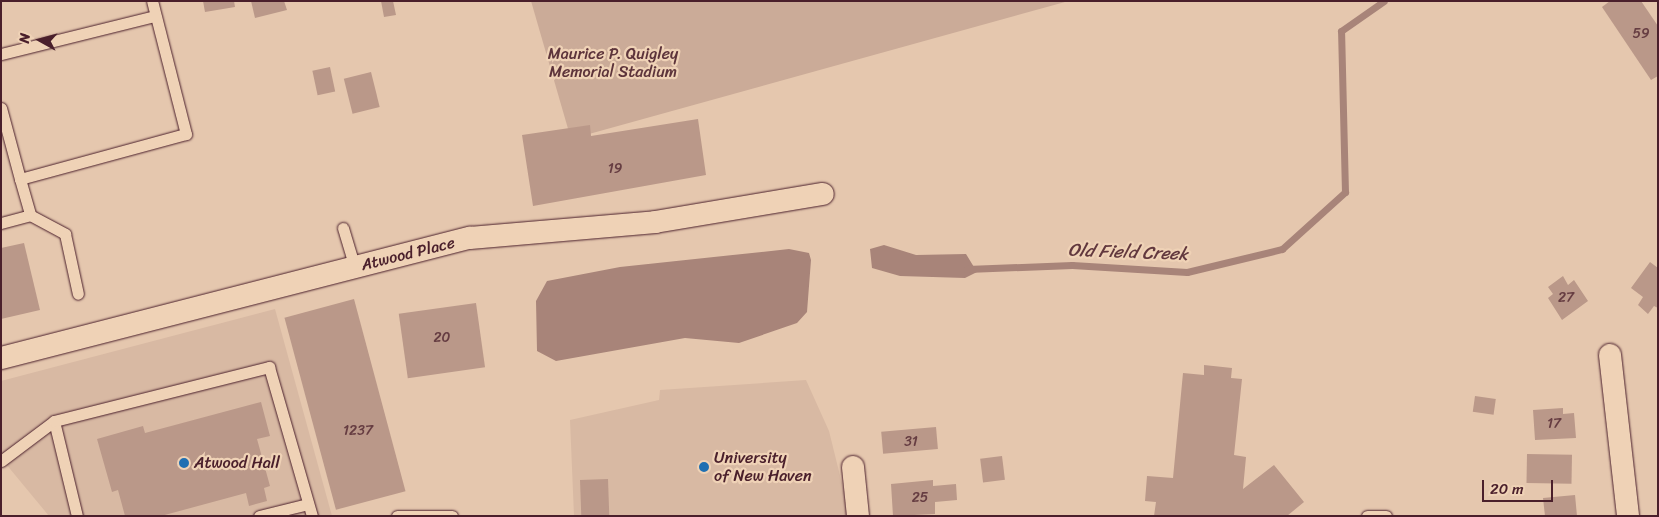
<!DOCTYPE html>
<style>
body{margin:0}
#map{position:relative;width:1659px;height:517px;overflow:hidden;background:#e5c7ae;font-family:Sriracha,sans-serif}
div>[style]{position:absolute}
.built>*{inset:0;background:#d8b9a3}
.green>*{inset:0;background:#cbab98}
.water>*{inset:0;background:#a88479}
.stream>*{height:7px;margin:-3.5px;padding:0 3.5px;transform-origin:3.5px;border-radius:3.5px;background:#a88479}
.building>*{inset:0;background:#ba9889;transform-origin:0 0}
.roads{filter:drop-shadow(0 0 1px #4a1f2b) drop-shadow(0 0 1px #4a1f2b)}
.service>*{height:11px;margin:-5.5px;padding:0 5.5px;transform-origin:5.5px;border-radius:5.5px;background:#efd2b6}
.minor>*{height:22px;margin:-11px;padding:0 11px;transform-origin:11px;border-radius:11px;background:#efd2b6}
.dots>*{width:14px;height:14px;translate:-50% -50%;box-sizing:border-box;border:2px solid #efd2b6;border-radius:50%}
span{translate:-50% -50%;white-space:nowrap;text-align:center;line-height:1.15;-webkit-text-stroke:4.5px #efd2b6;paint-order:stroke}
.number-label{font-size:14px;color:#663d42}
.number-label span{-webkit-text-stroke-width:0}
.park-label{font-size:16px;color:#5d343b}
.street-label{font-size:16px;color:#4a1f2b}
.poi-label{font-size:16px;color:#4a1f2b}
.left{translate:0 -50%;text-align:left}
.water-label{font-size:18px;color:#62383e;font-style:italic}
.frame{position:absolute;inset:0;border:2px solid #4a1f2b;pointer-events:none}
.north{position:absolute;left:15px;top:15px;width:50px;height:50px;-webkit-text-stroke:4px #efd2b6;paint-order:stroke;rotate:277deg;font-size:14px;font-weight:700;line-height:20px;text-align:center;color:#4a1f2b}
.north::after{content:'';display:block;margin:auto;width:18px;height:22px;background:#4a1f2b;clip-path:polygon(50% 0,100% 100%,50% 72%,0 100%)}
.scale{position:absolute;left:1482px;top:480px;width:71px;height:22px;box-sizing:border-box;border:2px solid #4a1f2b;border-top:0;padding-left:6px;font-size:15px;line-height:18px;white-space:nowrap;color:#4a1f2b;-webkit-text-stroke:4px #efd2b6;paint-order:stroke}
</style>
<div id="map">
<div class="built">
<i style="clip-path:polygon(275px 309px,332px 516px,49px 516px,1px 458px,1px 381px)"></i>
<i style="clip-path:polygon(806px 380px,829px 431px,850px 516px,574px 516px,570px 420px,659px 400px,660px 390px)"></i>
</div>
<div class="green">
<i style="clip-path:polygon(531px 1px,1065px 1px,1065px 2px,571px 139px)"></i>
</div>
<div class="water">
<i style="clip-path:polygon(884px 245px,916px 255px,966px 254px,977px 272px,965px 278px,900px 276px,872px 268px,870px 249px)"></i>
<i style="clip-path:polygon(789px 249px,809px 253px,811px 260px,807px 312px,797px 323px,739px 343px,685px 338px,556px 361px,537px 351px,536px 301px,547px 281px,620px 267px)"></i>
</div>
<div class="stream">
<i style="left:967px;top:269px;width:105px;rotate:-2.2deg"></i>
<i style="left:1072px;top:265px;width:115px;rotate:3.5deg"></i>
<i style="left:1187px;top:272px;width:98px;rotate:-13.6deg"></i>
<i style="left:1282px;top:249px;width:85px;rotate:-42.1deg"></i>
<i style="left:1345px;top:192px;width:161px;rotate:-91.4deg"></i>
<i style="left:1341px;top:31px;width:52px;rotate:-34.9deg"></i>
</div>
<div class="building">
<i style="clip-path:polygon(203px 1px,234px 1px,235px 7px,205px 12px)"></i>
<i style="clip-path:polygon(251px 1px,284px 1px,287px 10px,255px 18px)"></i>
<i style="clip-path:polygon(381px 1px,393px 1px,396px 15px,384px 17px)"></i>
<i style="clip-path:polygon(1610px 1px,1641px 1px,1658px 26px,1658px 76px,1651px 80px,1602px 7px)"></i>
<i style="left:330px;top:67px;width:25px;height:18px;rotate:78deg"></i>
<i style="left:371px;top:72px;width:36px;height:28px;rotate:76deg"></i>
<i style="clip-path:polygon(698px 119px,706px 175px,533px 206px,522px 135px,590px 125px,591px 136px)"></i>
<i style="clip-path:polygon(24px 243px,40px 310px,1px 319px,1px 248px)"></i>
<i style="clip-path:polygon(1650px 262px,1658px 268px,1658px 308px,1654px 306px,1648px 314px,1638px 305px,1643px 297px,1631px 288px)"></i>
<i style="clip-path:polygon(1563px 276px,1568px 285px,1574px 280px,1588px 301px,1562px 320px,1548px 298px,1553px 294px,1548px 287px)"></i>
<i style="left:354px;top:299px;width:199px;height:72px;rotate:75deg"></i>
<i style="left:476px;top:303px;width:65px;height:78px;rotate:82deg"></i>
<i style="clip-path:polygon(1204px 365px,1232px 368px,1231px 378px,1242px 379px,1234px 455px,1246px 457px,1243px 489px,1274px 465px,1304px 502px,1287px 516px,1154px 516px,1156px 502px,1145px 501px,1147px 476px,1173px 478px,1183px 373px,1204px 375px)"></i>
<i style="left:1475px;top:396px;width:21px;height:16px;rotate:8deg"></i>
<i style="clip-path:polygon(261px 402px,270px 436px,257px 439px,270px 486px,264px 488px,267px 501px,249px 506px,246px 493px,161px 516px,125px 516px,118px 490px,112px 492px,97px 439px,143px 426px,145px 433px)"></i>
<i style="clip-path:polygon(1563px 408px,1563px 414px,1574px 413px,1576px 438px,1535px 440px,1533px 410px)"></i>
<i style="left:936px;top:427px;width:22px;height:55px;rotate:85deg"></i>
<i style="left:1527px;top:454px;width:45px;height:29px;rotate:1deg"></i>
<i style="left:1002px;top:456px;width:24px;height:22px;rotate:83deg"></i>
<i style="left:608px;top:479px;width:37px;height:28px;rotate:88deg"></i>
<i style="clip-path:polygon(933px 480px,933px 486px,956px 484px,957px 500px,935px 502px,935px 514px,893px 516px,891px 484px)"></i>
<i style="clip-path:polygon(1575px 495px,1577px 516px,1545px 516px,1543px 498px)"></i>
</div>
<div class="roads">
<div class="service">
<i style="left:1px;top:54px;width:158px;rotate:-13.9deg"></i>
<i style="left:1px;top:108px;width:73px;rotate:75deg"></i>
<i style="left:20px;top:179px;width:172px;rotate:-15.2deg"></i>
<i style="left:186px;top:134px;width:137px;rotate:-104.3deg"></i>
<i style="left:20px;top:179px;width:37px;rotate:74deg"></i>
<i style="left:1px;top:223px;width:30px;rotate:-15deg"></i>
<i style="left:30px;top:215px;width:40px;rotate:28deg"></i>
<i style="left:65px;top:234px;width:61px;rotate:77.8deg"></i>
<i style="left:343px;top:228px;width:42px;rotate:73.3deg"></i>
<i style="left:54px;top:421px;width:98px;rotate:76.4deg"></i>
<i style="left:1px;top:461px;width:66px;rotate:-37deg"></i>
<i style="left:54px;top:421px;width:222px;rotate:-14.1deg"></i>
<i style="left:269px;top:367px;width:155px;rotate:73.9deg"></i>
<i style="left:259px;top:516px;width:50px;rotate:-13.8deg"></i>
<i style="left:397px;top:516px;width:55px"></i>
<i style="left:1367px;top:516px;width:19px"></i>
</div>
<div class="minor">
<i style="left:1610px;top:355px;width:162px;rotate:83.6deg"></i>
<i style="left:1px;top:358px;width:484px;rotate:-14.4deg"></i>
<i style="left:470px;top:238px;width:186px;rotate:-4.9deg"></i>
<i style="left:655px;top:222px;width:170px;rotate:-9.5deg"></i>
<i style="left:853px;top:467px;width:49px;rotate:84.2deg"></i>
</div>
</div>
<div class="dots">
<i style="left:184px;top:463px;background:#1f6fb2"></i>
<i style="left:704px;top:467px;background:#1f6fb2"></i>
</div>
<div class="number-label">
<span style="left:1641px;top:34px">59</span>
<span style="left:615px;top:169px">19</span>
<span style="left:1566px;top:298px">27</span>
<span style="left:442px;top:338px">20</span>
<span style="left:1554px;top:424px">17</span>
<span style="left:358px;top:431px">1237</span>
<span style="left:911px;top:442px">31</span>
<span style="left:920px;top:498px">25</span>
</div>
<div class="park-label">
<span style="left:613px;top:63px">Maurice P. Quigley<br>Memorial Stadium</span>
</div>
<div class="street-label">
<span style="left:408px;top:254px;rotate:-14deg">Atwood Place</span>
</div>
<div class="poi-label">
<span class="left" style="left:714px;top:467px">University<br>of New Haven</span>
<span class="left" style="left:194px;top:463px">Atwood Hall</span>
</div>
<div class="water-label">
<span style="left:1128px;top:252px;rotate:2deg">Old Field Creek</span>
</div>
<div class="frame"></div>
<div class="north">N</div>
<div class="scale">20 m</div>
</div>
